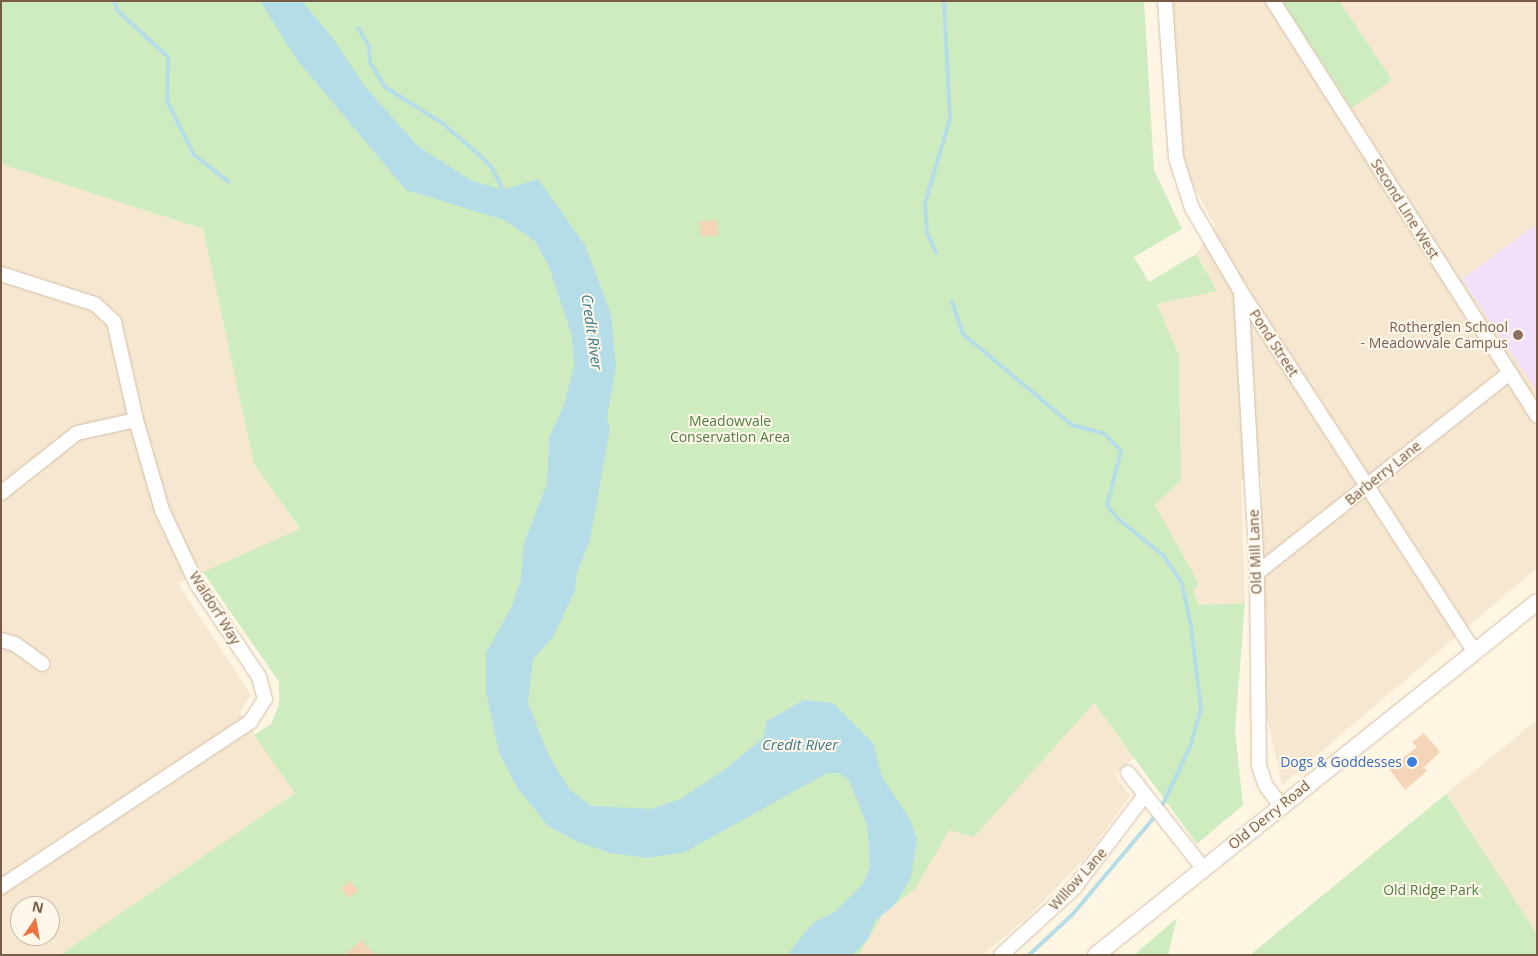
<!DOCTYPE html>
<style>
body{margin:0}
#map{position:relative;width:1538px;height:956px;overflow:hidden;background:#fef5e2;font-family:"Open Sans",sans-serif}
div>[style]{position:absolute}
.residential>*{inset:0;background:#f6e7d0}
.education>*{inset:0;background:#f2dffa}
.green>*{inset:0;background:#ceecc0}
.water>*{inset:0;background:#b5dde8}
.stream>*{height:4px;margin:-2px;padding:0 2px;transform-origin:2px;border-radius:2px;background:#b5dde8}
.building>*{inset:0;background:#f5d5b8;transform-origin:0 0}
.roads{filter:drop-shadow(0 0 1px #d1bfab) drop-shadow(0 0 1px #d1bfab)}
.minor>*{height:14px;margin:-7px;padding:0 7px;transform-origin:7px;border-radius:7px;background:#fff}
.tertiary>*{height:16px;margin:-8px;padding:0 8px;transform-origin:8px;border-radius:8px;background:#fff}
.dots>*{width:14px;height:14px;translate:-50% -50%;box-sizing:border-box;border:2px solid #fff8ea;border-radius:50%}
span{translate:-50% -50%;white-space:nowrap;text-align:center;line-height:1.15;-webkit-text-stroke:4px #fff8ea;paint-order:stroke}
.street-label{font-size:14px;color:#775b47}
.education-label{font-size:14px;color:#785e54}
.right{translate:-100% -50%;text-align:right}
.park-label{font-size:14px;color:#4c7e3e}
.shop-label{font-size:14px;color:#366cbe}
.water-label{font-size:15px;color:#3f7a8b;font-style:italic}
.frame{position:absolute;inset:0;border:2px solid #775b47;pointer-events:none}
.north{position:absolute;left:10px;top:896px;width:50px;height:50px;box-sizing:border-box;background:#fff8ea;border:1px solid #c9b9a9;border-radius:50%;rotate:12deg;font-size:14px;font-weight:700;line-height:20px;text-align:center;color:#775b47}
.north::after{content:'';display:block;margin:auto;width:18px;height:22px;background:#ef7340;clip-path:polygon(50% 0,100% 100%,50% 72%,0 100%)}
</style>
<div id="map">
<div class="residential">
<i style="clip-path:polygon(1170px 1px,1537px 1px,1537px 568px,1282px 785px,1257px 672px,1262px 476px,1241px 481px,1245px 603px,1199px 605px,1148px 512px,1181px 479px,1179px 357px,1157px 304px,1217px 290px,1196px 254px,1215px 226px,1175px 151px)"></i>
<i style="clip-path:polygon(evenodd,1px 164px,203px 229px,254px 464px,300px 530px,178px 583px,251px 695px,240px 712px,295px 793px,60px 955px,1px 955px,1px 164px,20px 906px,50px 906px,50px 936px,20px 936px,20px 906px)"></i>
<i style="clip-path:polygon(1089px 697px,1134px 758px,1115px 775px,1130px 796px,1085px 858px,1030px 915px,983px 955px,859px 955px,883px 914px,916px 888px,958px 813px)"></i>
<i style="clip-path:polygon(1537px 720px,1537px 934px,1446px 794px)"></i>
</div>
<div class="education">
<i style="clip-path:polygon(1537px 224px,1537px 391px,1462px 279px)"></i>
</div>
<div class="green">
<i style="clip-path:polygon(1px 1px,1144px 1px,1154px 170px,1182px 229px,1134px 257px,1149px 282px,1196px 254px,1217px 291px,1157px 304px,1179px 356px,1181px 480px,1155px 505px,1199px 584px,1193px 591px,1199px 605px,1245px 603px,1235px 730px,1243px 805px,1197px 844px,1094px 703px,974px 837px,949px 830px,916px 888px,883px 914px,859px 955px,60px 955px,295px 793px,254px 735px,271px 724px,279px 705px,279px 682px,203px 572px,300px 529px,254px 464px,203px 229px,1px 164px)"></i>
<i style="clip-path:polygon(1282px 1px,1339px 1px,1392px 80px,1352px 108px)"></i>
<i style="clip-path:polygon(1446px 794px,1537px 934px,1537px 955px,1250px 955px)"></i>
<i style="clip-path:polygon(1177px 918px,1168px 955px,1134px 955px)"></i>
</div>
<div class="water">
<i style="clip-path:polygon(260px 1px,302px 1px,332px 37px,366px 88px,418px 146px,472px 181px,503px 190px,538px 179px,585px 245px,611px 314px,616px 367px,607px 418px,610px 429px,590px 540px,577px 573px,575px 591px,553px 637px,533px 659px,528px 703px,548px 754px,570px 790px,592px 806px,651px 809px,680px 799px,724px 770px,763px 738px,767px 721px,804px 700px,833px 703px,874px 744px,882px 777px,910px 819px,917px 840px,911px 877px,896px 903px,875px 921px,868px 939px,853px 955px,787px 955px,813px 923px,836px 911px,864px 883px,870px 866px,867px 825px,849px 780px,839px 773px,827px 773px,685px 852px,647px 858px,610px 853px,576px 841px,548px 826px,516px 786px,499px 752px,486px 692px,486px 653px,512px 606px,521px 579px,524px 543px,547px 484px,549px 438px,564px 405px,574px 366px,572px 336px,549px 267px,535px 241px,504px 220px,406px 190px,297px 60px)"></i>
</div>
<div class="stream">
<i style="left:114px;top:1px;width:11px;rotate:68deg"></i>
<i style="left:118px;top:11px;width:68px;rotate:42.6deg"></i>
<i style="left:168px;top:57px;width:44px;rotate:91.3deg"></i>
<i style="left:167px;top:101px;width:60px;rotate:63.4deg"></i>
<i style="left:194px;top:155px;width:44px;rotate:37.6deg"></i>
<i style="left:358px;top:28px;width:21px;rotate:59deg"></i>
<i style="left:369px;top:46px;width:16px;rotate:86deg"></i>
<i style="left:370px;top:62px;width:29px;rotate:59deg"></i>
<i style="left:385px;top:87px;width:67px;rotate:32.3deg"></i>
<i style="left:442px;top:123px;width:48px;rotate:40.7deg"></i>
<i style="left:478px;top:154px;width:18px;rotate:43deg"></i>
<i style="left:491px;top:166px;width:27px;rotate:63deg"></i>
<i style="left:936px;top:253px;width:23px;rotate:-113deg"></i>
<i style="left:927px;top:232px;width:29px;rotate:-94deg"></i>
<i style="left:925px;top:203px;width:88px;rotate:-73.4deg"></i>
<i style="left:950px;top:119px;width:118px;rotate:-92.9deg"></i>
<i style="left:952px;top:302px;width:34px;rotate:71deg"></i>
<i style="left:963px;top:334px;width:142px;rotate:39.9deg"></i>
<i style="left:1072px;top:425px;width:34px;rotate:15deg"></i>
<i style="left:1105px;top:434px;width:23px;rotate:47deg"></i>
<i style="left:1121px;top:451px;width:56px;rotate:104.5deg"></i>
<i style="left:1107px;top:505px;width:15px;rotate:53deg"></i>
<i style="left:1116px;top:517px;width:62px;rotate:39.1deg"></i>
<i style="left:1164px;top:556px;width:33px;rotate:57deg"></i>
<i style="left:1182px;top:584px;width:43px;rotate:77.9deg"></i>
<i style="left:1191px;top:626px;width:84px;rotate:83.1deg"></i>
<i style="left:1201px;top:709px;width:37px;rotate:106deg"></i>
<i style="left:1191px;top:745px;width:70px;rotate:115.5deg"></i>
<i style="left:1029px;top:955px;width:59px;rotate:-42.9deg"></i>
<i style="left:1072px;top:915px;width:132px;rotate:-49.9deg"></i>
</div>
<div class="building">
<i style="left:717px;top:220px;width:15px;height:17px;rotate:86deg"></i>
<i style="clip-path:polygon(1424px 733px,1440px 752px,1424px 767px,1427px 771px,1405px 790px,1389px 769px,1417px 747px,1412px 742px)"></i>
<i style="left:350px;top:881px;width:12px;height:12px;rotate:48deg"></i>
<i style="clip-path:polygon(361px 940px,375px 955px,345px 955px)"></i>
</div>
<div class="roads">
<div class="minor">
<i style="left:1165px;top:1px;width:157px;rotate:86deg"></i>
<i style="left:1176px;top:158px;width:52px;rotate:72.3deg"></i>
<i style="left:1192px;top:208px;width:97px;rotate:59.7deg"></i>
<i style="left:1241px;top:292px;width:428px;rotate:57deg"></i>
<i style="left:1273px;top:1px;width:492px;rotate:57.5deg"></i>
<i style="left:1px;top:274px;width:99px;rotate:17.7deg"></i>
<i style="left:95px;top:304px;width:26px;rotate:43deg"></i>
<i style="left:114px;top:322px;width:100px;rotate:77.3deg"></i>
<i style="left:136px;top:420px;width:94px;rotate:73.9deg"></i>
<i style="left:162px;top:510px;width:82px;rotate:64.7deg"></i>
<i style="left:197px;top:584px;width:112px;rotate:56.3deg"></i>
<i style="left:259px;top:677px;width:23px;rotate:75deg"></i>
<i style="left:265px;top:699px;width:27px;rotate:123deg"></i>
<i style="left:250px;top:722px;width:299px;rotate:146.5deg"></i>
<i style="left:1241px;top:293px;width:280px;rotate:86.7deg"></i>
<i style="left:1257px;top:573px;width:193px;rotate:89.4deg"></i>
<i style="left:1259px;top:766px;width:21px;rotate:71deg"></i>
<i style="left:1266px;top:786px;width:25px;rotate:53deg"></i>
<i style="left:1px;top:493px;width:97px;rotate:-38.3deg"></i>
<i style="left:77px;top:433px;width:60px;rotate:-12.4deg"></i>
<i style="left:1257px;top:573px;width:322px;rotate:-38.4deg"></i>
<i style="left:1px;top:640px;width:15px;rotate:16deg"></i>
<i style="left:15px;top:644px;width:34px;rotate:36deg"></i>
<i style="left:1128px;top:773px;width:121px;rotate:51.7deg"></i>
<i style="left:1001px;top:955px;width:99px;rotate:-42.5deg"></i>
<i style="left:1074px;top:888px;width:117px;rotate:-52.6deg"></i>
</div>
<div class="tertiary">
<i style="left:1096px;top:955px;width:565px;rotate:-38.68deg"></i>
</div>
</div>
<div class="dots">
<i style="left:1518px;top:335px;background:#8d6e63"></i>
<i style="left:1412px;top:762px;background:#3f7fe0"></i>
</div>
<div class="street-label">
<span style="left:1405px;top:209px;rotate:58deg">Second Line West</span>
<span style="left:1274px;top:343px;rotate:57deg">Pond Street</span>
<span style="left:1383px;top:473px;rotate:-39deg">Barberry Lane</span>
<span style="left:1255px;top:552px;rotate:-92deg">Old Mill Lane</span>
<span style="left:215px;top:608px;rotate:58deg">Waldorf Way</span>
<span style="left:1269px;top:815px;rotate:-39deg">Old Derry Road</span>
<span style="left:1078px;top:879px;rotate:-48deg">Willow Lane</span>
</div>
<div class="education-label">
<span class="right" style="left:1508px;top:335px">Rotherglen School<br>- Meadowvale Campus</span>
</div>
<div class="park-label">
<span style="left:730px;top:429px">Meadowvale<br>Conservation Area</span>
<span style="left:1431px;top:890px">Old Ridge Park</span>
</div>
<div class="shop-label">
<span class="right" style="left:1402px;top:762px">Dogs &amp; Goddesses</span>
</div>
<div class="water-label">
<span style="left:592px;top:332px;rotate:82deg">Credit River</span>
<span style="left:800px;top:745px">Credit River</span>
</div>
<div class="frame"></div>
<div class="north">N</div>
</div>
